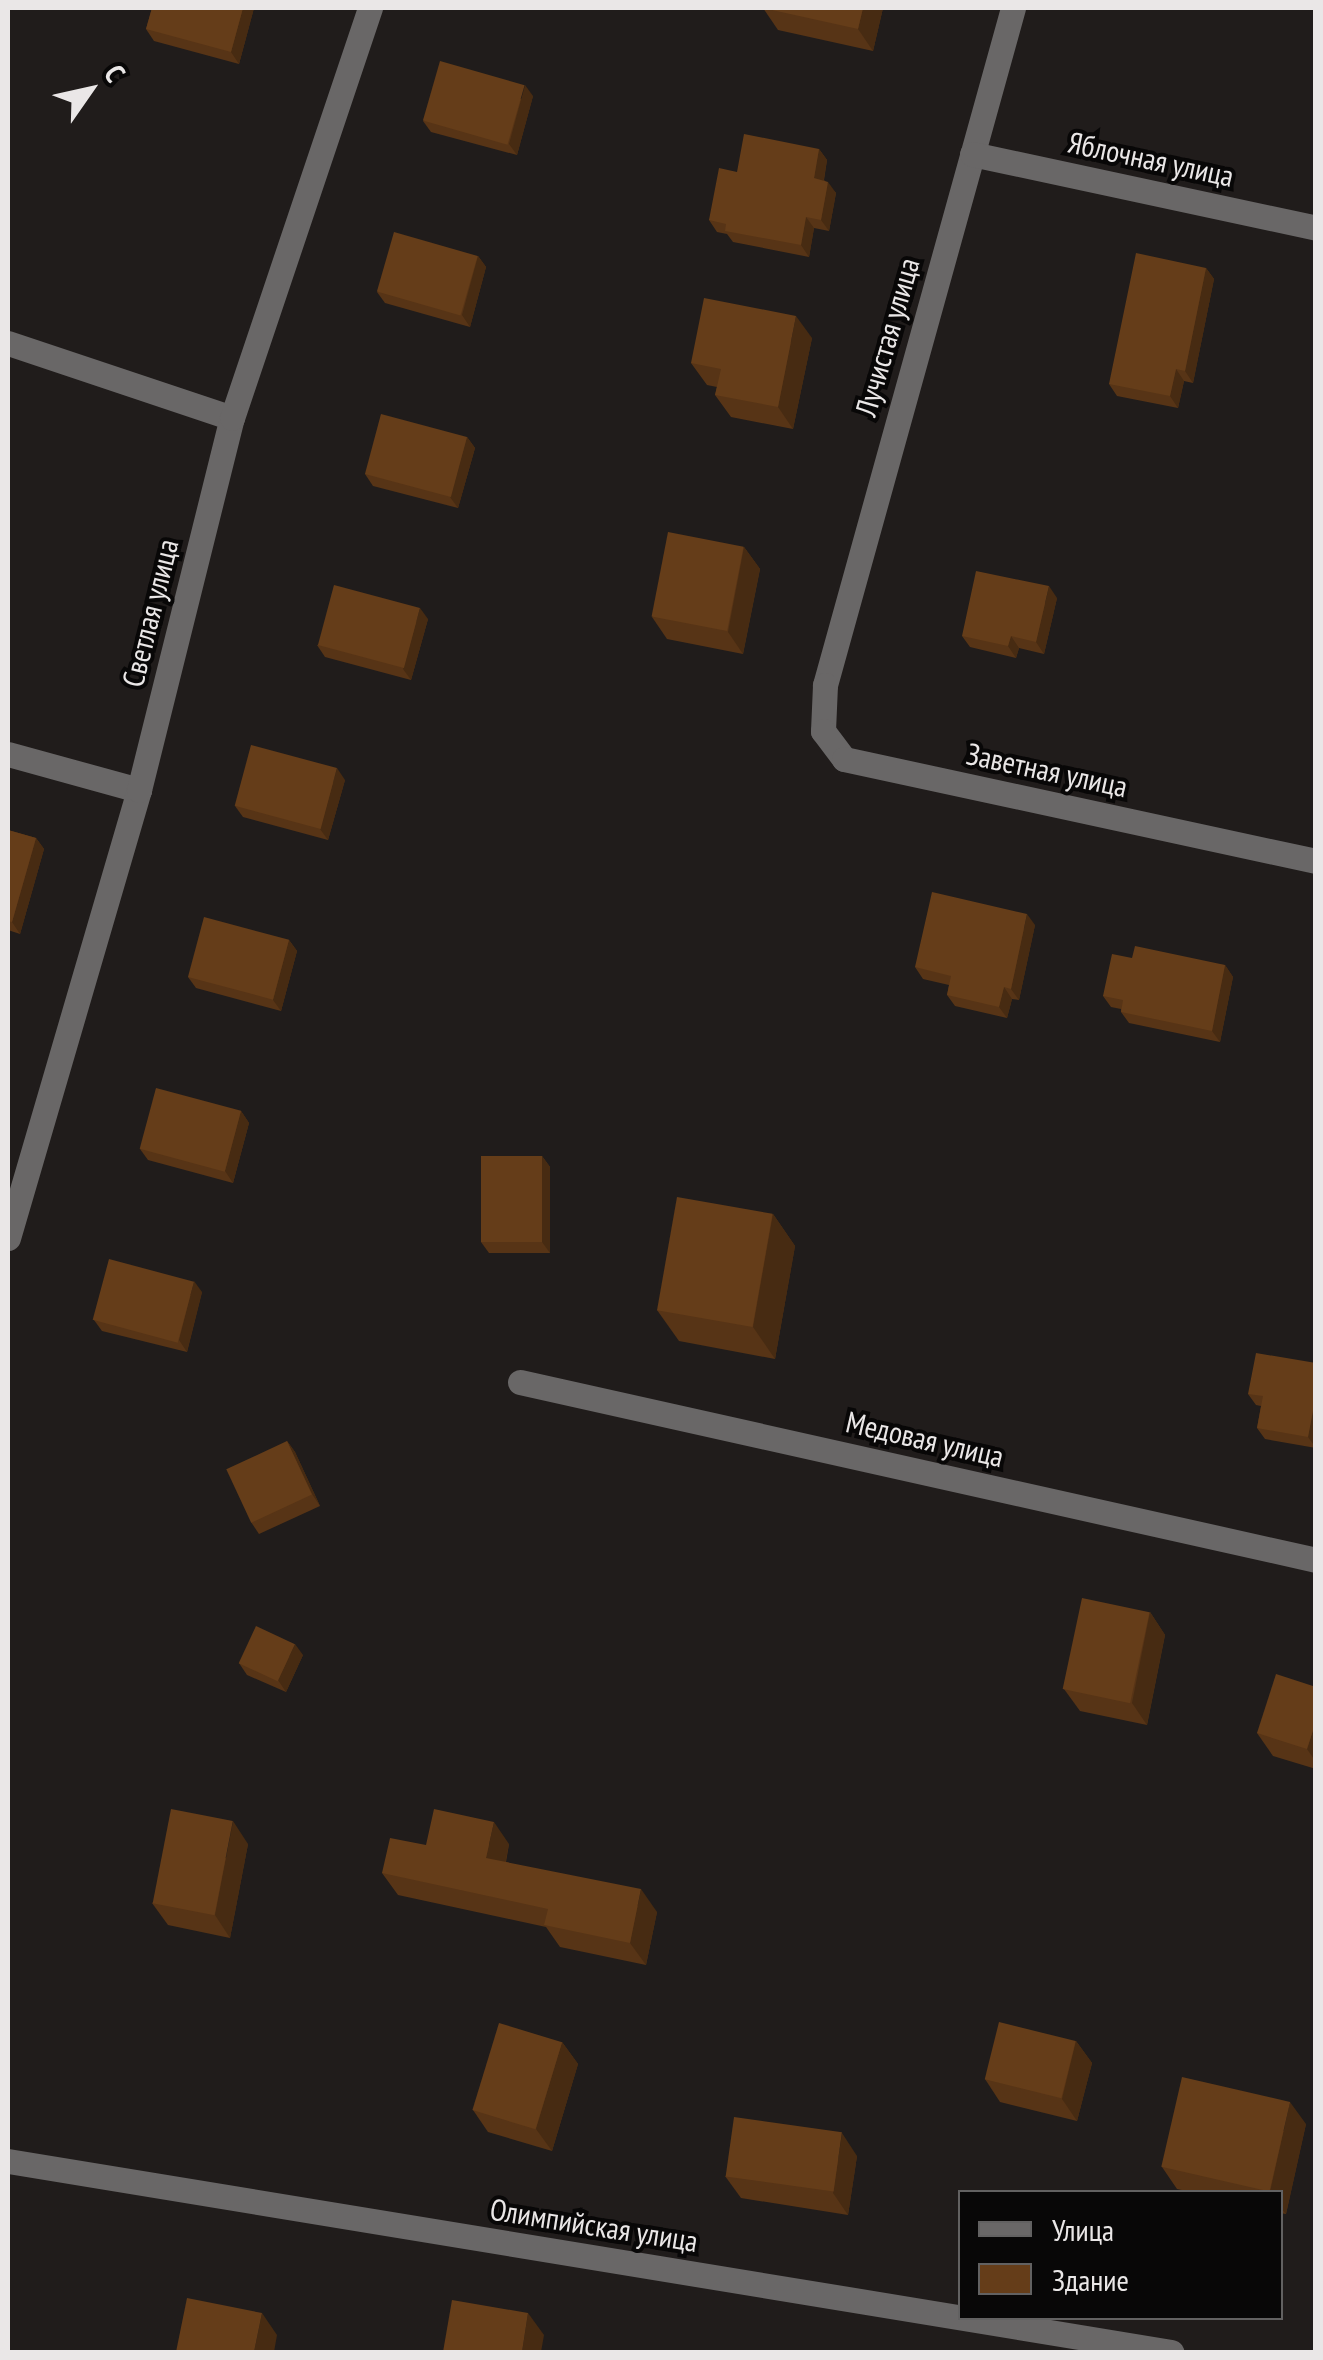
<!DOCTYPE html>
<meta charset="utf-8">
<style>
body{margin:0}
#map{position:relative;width:1323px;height:2360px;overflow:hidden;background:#201c1b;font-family:"PT Sans Narrow",sans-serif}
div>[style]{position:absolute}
.lane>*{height:25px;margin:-12.5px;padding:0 12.5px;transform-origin:12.5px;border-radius:12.5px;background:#696767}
.street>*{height:25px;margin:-12.5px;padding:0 12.5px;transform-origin:12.5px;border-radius:12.5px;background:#696767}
.wall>*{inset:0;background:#573416}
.shaded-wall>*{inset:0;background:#472b12}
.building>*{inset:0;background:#653d19;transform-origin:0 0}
span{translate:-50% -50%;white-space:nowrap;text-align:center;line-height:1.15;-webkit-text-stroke:8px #080707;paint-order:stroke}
.street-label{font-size:30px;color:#eae7e7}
.frame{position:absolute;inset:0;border:10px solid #eae7e7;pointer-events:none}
.legend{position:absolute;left:958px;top:2190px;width:325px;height:130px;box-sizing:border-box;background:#080707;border:2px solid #626161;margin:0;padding:12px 18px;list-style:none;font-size:30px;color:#eae7e7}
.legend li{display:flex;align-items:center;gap:20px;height:50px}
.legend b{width:50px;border:2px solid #626161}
.north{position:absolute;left:40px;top:40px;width:100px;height:100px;-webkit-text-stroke:8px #080707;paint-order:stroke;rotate:56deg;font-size:28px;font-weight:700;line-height:40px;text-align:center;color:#eae7e7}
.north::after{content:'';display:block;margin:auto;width:35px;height:45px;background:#eae7e7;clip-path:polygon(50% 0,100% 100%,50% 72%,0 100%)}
</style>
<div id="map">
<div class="lane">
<i style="left:8px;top:343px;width:236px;rotate:18.5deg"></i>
</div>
<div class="street">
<i style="left:1013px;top:8px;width:703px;rotate:105.52deg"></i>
<i style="left:825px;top:685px;width:46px;rotate:92.5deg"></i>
<i style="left:823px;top:731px;width:35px;rotate:53deg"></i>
<i style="left:844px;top:759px;width:483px;rotate:12.2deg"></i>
<i style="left:972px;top:154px;width:352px;rotate:12.1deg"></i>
<i style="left:8px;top:754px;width:136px;rotate:15.4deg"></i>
<i style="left:8px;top:1238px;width:467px;rotate:-73.7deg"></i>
<i style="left:139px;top:790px;width:383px;rotate:-76deg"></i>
<i style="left:232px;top:418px;width:433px;rotate:-71.4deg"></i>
<i style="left:520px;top:1382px;width:816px;rotate:12.6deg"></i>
<i style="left:8px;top:2161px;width:1179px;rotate:9.33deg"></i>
</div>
<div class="wall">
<i style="clip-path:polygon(152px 8px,254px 8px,239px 64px,154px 41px,146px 29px)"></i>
<i style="clip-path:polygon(763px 8px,883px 8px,873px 51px,778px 30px)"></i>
<i style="clip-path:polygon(533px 96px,517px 155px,431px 132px,423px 121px)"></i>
<i style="clip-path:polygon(819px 149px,827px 160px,824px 180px,836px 193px,829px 231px,814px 228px,809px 257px,733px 242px,727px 234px,717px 232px,709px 220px,737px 172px)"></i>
<i style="clip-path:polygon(478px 256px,486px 267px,470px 327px,385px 303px,377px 292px)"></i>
<i style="clip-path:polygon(1206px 268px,1214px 279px,1193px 383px,1184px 381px,1178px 408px,1117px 396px,1109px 384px)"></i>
<i style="clip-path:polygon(812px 338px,793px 429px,731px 417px,715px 395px,717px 387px,707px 385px,691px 363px)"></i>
<i style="clip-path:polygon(467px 437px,475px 448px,458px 508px,373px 486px,365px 474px)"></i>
<i style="clip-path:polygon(744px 547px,760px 569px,743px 654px,667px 639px,652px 617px)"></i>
<i style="clip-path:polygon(1057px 598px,1044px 654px,1019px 648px,1016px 658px,970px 647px,962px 636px)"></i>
<i style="clip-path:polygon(428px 619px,411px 680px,325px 657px,317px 645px)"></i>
<i style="clip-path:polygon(345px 780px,328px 840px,243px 817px,235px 806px)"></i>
<i style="clip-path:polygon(8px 830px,36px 838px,44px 849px,20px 934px,8px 930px)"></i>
<i style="clip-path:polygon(1035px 925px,1019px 1000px,1012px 999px,1007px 1018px,955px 1006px,947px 995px,949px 985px,923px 979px,915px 967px)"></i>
<i style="clip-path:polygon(289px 940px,297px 951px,281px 1011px,196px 988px,188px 977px)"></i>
<i style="clip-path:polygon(1132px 958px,1225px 965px,1233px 977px,1220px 1042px,1129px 1023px,1121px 1012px,1121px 1009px,1111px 1007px,1103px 996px)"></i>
<i style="clip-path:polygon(241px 1111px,249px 1123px,233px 1183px,148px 1160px,140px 1149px)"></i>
<i style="clip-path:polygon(542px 1156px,550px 1167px,550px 1253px,489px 1253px,481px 1242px)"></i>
<i style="clip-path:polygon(773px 1214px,795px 1246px,775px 1359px,679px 1341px,657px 1310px)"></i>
<i style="clip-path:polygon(202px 1292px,187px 1352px,102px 1331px,94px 1320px)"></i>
<i style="clip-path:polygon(1316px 1363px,1316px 1448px,1265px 1439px,1257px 1428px,1261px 1406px,1256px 1405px,1248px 1394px)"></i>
<i style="clip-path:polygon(287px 1441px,295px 1452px,320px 1506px,259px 1534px,251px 1522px)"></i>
<i style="clip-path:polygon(1150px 1612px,1165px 1635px,1147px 1725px,1080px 1711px,1064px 1689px)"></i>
<i style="clip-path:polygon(303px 1655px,286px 1692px,247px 1675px,239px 1663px)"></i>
<i style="clip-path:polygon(1316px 1687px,1316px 1769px,1273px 1756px,1257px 1733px)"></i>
<i style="clip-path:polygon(248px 1844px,230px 1938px,168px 1925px,152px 1903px)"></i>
<i style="clip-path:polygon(509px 1844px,506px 1862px,657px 1912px,646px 1965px,560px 1947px,546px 1927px,398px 1895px,382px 1873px,426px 1845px)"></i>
<i style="clip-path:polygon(1076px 2041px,1092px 2063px,1077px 2121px,1000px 2102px,985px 2079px)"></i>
<i style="clip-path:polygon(562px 2042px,578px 2064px,552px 2151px,488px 2132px,473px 2110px)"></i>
<i style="clip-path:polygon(1306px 2124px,1286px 2214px,1280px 2213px,1280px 2192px,1191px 2192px,1177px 2189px,1162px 2167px)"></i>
<i style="clip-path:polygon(857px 2156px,848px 2215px,741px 2198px,725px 2176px)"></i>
</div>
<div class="shaded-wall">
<i style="clip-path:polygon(243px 8px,254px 8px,239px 64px,231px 52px)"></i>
<i style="clip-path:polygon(863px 8px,883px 8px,873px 51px,858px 29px)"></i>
<i style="clip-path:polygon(525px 85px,533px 96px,517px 155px,509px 144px)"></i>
<i style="clip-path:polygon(819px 149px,827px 160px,822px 190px,814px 178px)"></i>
<i style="clip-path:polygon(828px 182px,836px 193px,829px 231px,821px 220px)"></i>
<i style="clip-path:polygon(806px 217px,814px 228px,809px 257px,801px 245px)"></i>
<i style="clip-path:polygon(478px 256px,486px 267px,470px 327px,462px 315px)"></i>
<i style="clip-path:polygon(1206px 268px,1214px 279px,1193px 383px,1185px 371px)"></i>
<i style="clip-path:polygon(796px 316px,812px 338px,793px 429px,778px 407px)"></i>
<i style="clip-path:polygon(1176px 369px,1184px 381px,1178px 408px,1170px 396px)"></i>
<i style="clip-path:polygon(467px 437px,475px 448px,458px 508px,450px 497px)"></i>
<i style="clip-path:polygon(744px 547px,760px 569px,743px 654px,728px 632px)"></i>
<i style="clip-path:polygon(1049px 586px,1057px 598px,1044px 654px,1036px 642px)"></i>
<i style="clip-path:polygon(420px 608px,428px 619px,411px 680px,403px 669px)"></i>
<i style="clip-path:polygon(1011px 636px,1019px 648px,1016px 658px,1008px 646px)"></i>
<i style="clip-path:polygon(337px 768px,345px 780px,328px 840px,320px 829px)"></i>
<i style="clip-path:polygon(36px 838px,44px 849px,20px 934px,12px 922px)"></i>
<i style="clip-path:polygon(1027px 914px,1035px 925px,1019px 1000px,1011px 989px)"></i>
<i style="clip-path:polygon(289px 940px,297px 951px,281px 1011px,273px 1000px)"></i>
<i style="clip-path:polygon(1225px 965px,1233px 977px,1220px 1042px,1212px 1031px)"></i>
<i style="clip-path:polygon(1004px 987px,1012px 999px,1007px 1018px,999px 1007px)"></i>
<i style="clip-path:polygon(241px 1111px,249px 1123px,233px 1183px,225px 1171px)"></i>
<i style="clip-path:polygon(542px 1156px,550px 1167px,550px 1253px,542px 1242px)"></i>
<i style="clip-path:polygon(773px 1214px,795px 1246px,775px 1359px,753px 1327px)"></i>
<i style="clip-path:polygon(194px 1281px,202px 1292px,187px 1352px,179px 1340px)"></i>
<i style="clip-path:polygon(1316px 1395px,1316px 1448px,1308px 1437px)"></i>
<i style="clip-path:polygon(287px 1441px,295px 1452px,320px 1506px,312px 1494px)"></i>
<i style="clip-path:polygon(1150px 1612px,1165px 1635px,1147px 1725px,1132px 1703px)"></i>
<i style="clip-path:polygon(295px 1644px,303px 1655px,286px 1692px,278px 1680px)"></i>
<i style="clip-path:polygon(1316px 1721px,1316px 1762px,1307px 1749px)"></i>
<i style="clip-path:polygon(233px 1821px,248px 1844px,230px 1938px,215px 1915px)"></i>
<i style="clip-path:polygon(494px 1822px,509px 1844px,502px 1880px,486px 1858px)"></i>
<i style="clip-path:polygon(641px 1889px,657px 1912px,646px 1965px,630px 1943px)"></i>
<i style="clip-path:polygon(1076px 2041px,1092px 2063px,1077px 2121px,1062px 2099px)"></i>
<i style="clip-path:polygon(562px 2042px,578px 2064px,552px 2151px,536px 2129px)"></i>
<i style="clip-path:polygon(1290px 2102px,1306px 2124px,1286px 2214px,1280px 2207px,1280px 2192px,1270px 2192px)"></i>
<i style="clip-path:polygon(842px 2133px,857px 2156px,848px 2215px,833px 2193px)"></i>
<i style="clip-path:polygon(262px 2313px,277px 2335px,274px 2352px,254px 2352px)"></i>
<i style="clip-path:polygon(528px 2313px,544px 2335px,541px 2352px,522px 2352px)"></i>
</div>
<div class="building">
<i style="clip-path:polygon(152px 8px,243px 8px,231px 52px,146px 29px)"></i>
<i style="clip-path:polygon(763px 8px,863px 8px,858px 29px)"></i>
<i style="left:440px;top:61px;width:88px;height:62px;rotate:16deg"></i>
<i style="clip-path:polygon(744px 134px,819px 149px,814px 178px,828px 182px,821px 220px,806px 217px,801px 245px,725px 231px,726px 224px,709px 220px,719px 168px,737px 172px)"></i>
<i style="left:394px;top:232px;width:87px;height:62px;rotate:16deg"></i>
<i style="clip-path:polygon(1136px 253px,1206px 268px,1185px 371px,1176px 369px,1170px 396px,1109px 384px)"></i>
<i style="clip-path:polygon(704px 298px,796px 316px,778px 407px,715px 395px,721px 369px,691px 363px)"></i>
<i style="left:381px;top:414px;width:89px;height:62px;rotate:15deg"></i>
<i style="left:668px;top:532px;width:77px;height:86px;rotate:11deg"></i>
<i style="clip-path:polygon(976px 571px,1049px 586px,1036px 642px,1011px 636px,1008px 646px,962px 636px)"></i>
<i style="left:334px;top:585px;width:89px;height:62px;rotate:15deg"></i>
<i style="left:251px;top:745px;width:89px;height:63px;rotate:15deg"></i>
<i style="clip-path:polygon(8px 830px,36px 838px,12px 922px,8px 921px)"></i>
<i style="clip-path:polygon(932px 892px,1027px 914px,1011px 989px,1004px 987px,999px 1007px,947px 995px,951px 976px,915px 967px)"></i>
<i style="left:204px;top:917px;width:88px;height:62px;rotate:15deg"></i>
<i style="clip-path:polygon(1135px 946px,1225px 965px,1212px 1031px,1121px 1012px,1123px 1000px,1103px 996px,1112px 954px,1132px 958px)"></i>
<i style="left:156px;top:1088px;width:88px;height:63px;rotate:15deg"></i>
<i style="left:481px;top:1156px;width:61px;height:86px"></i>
<i style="left:677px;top:1197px;width:97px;height:115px;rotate:10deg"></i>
<i style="left:109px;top:1259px;width:88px;height:63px;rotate:15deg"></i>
<i style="clip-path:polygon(1256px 1353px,1316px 1363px,1316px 1395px,1308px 1437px,1257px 1428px,1263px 1396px,1248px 1394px)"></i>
<i style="left:287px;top:1441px;width:59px;height:67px;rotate:65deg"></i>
<i style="left:1082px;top:1598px;width:69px;height:93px;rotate:12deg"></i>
<i style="left:256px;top:1626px;width:43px;height:41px;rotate:25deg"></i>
<i style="clip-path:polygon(1276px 1674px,1316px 1687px,1316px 1721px,1307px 1749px,1257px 1733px)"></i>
<i style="left:171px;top:1809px;width:63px;height:96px;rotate:11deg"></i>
<i style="clip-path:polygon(434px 1809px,494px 1822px,486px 1858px,641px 1889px,630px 1943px,544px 1925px,548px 1909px,382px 1873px,390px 1838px,426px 1845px)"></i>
<i style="left:999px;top:2022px;width:79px;height:59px;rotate:14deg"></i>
<i style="left:499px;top:2023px;width:66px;height:91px;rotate:17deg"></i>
<i style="left:1182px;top:2077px;width:111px;height:92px;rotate:13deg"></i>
<i style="left:734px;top:2117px;width:109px;height:60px;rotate:8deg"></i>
<i style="clip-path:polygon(187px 2298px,262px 2313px,254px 2352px,176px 2352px)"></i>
<i style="clip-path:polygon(452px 2300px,528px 2313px,522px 2352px,443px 2352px)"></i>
</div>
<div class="street-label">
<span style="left:1151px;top:159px;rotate:12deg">Яблочная улица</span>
<span style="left:887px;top:337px;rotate:-74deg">Лучистая улица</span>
<span style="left:150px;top:613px;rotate:-76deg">Светлая улица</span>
<span style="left:1047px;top:770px;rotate:12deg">Заветная улица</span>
<span style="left:925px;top:1439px;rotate:13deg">Медовая улица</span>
<span style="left:594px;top:2225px;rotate:9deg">Олимпийская улица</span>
</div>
<div class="frame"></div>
<ul class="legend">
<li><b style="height:12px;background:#696767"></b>Улица</li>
<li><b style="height:28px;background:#653d19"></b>Здание</li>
</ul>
<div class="north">С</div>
</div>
